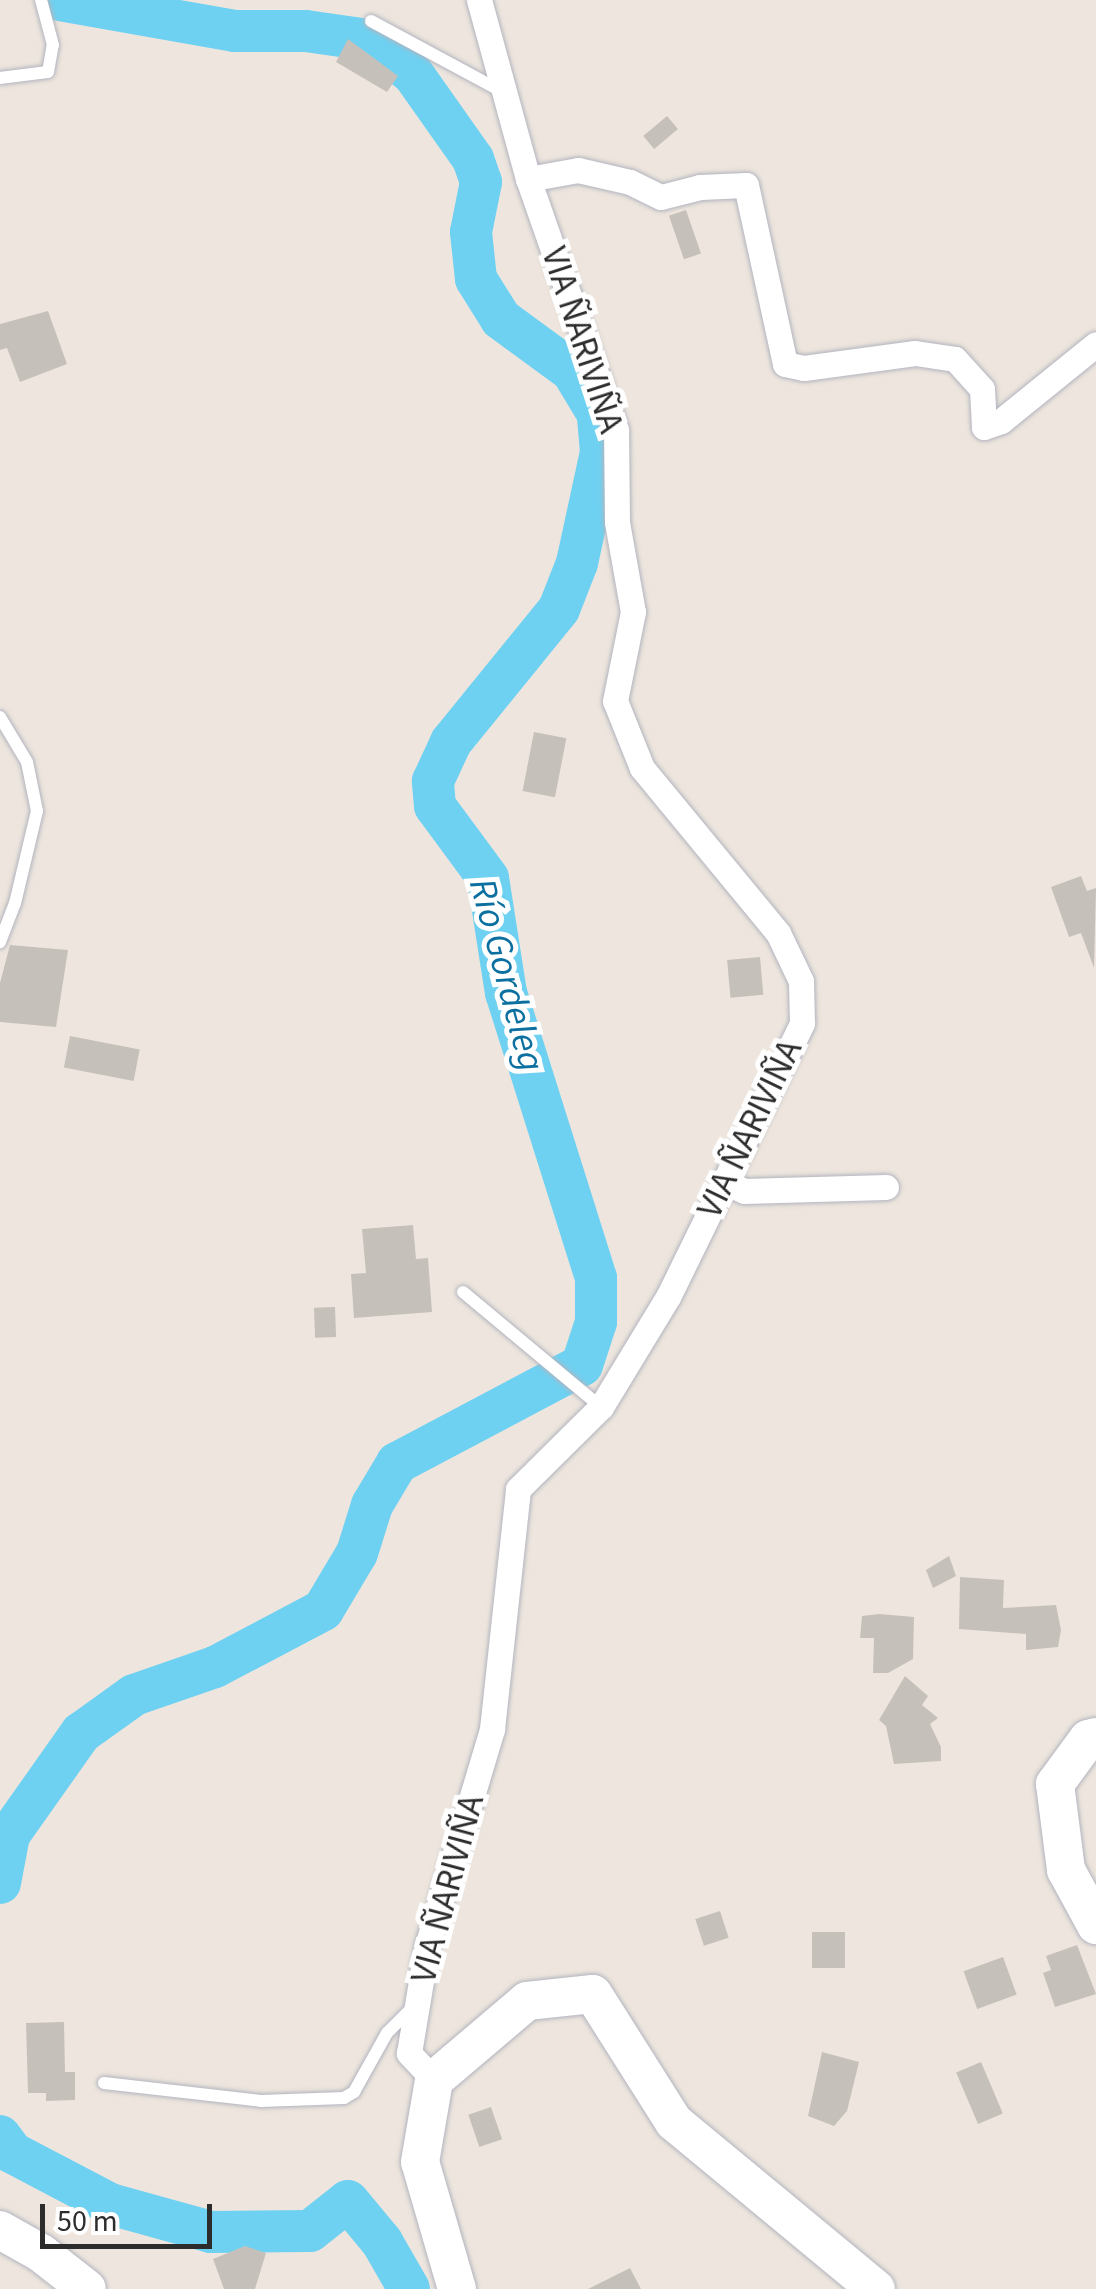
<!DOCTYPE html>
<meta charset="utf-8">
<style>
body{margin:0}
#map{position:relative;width:1096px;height:2289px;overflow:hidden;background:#eee6de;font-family:"Source Sans 3",sans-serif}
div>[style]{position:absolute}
.river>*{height:42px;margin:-21px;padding:0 21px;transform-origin:21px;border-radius:21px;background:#6fd1f1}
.building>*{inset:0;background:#c6c0ba;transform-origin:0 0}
.roads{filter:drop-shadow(0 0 2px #b2b4bf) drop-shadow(0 0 2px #b2b4bf)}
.lane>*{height:12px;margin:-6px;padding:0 6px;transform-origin:6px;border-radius:6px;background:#fff}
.street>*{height:25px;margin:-12.5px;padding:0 12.5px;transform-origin:12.5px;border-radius:12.5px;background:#fff}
.secondary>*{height:38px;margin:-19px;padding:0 19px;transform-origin:19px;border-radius:19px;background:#fff}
span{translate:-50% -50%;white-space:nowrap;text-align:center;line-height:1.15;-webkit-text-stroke:10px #fff;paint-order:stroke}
.street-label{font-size:35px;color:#2c2c2c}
.water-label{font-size:38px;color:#0b70a0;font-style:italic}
.scale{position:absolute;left:40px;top:2204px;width:172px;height:45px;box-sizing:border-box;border:5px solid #2c2c2c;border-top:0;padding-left:12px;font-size:30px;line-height:35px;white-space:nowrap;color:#2c2c2c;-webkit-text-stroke:8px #fff;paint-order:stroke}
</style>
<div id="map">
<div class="river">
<i style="left:0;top:1883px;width:49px;rotate:-79.4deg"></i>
<i style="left:9px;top:1835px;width:125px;rotate:-54.8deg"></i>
<i style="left:81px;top:1733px;width:65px;rotate:-35.6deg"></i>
<i style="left:134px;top:1695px;width:86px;rotate:-19.1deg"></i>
<i style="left:215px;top:1667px;width:122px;rotate:-27.8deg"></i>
<i style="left:323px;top:1610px;width:66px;rotate:-59.2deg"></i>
<i style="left:357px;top:1553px;width:50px;rotate:-72.6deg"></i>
<i style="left:372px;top:1505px;width:49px;rotate:-59.2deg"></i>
<i style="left:397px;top:1463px;width:209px;rotate:-27.9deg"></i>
<i style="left:582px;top:1365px;width:45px;rotate:-72deg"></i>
<i style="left:596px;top:1322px;width:44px;rotate:-90deg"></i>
<i style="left:596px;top:1278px;width:299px;rotate:-107.5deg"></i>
<i style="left:506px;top:993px;width:116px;rotate:-98.9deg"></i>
<i style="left:488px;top:878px;width:89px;rotate:-126.4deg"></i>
<i style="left:435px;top:806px;width:25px;rotate:-95deg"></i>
<i style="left:433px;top:781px;width:43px;rotate:-65.2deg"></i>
<i style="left:451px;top:742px;width:171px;rotate:-50.9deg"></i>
<i style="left:559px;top:609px;width:49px;rotate:-68.6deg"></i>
<i style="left:577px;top:563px;width:114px;rotate:-77.8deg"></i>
<i style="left:601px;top:452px;width:38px;rotate:-95deg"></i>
<i style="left:598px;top:414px;width:50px;rotate:-121.2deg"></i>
<i style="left:572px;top:371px;width:88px;rotate:-143.8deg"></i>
<i style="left:501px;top:319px;width:47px;rotate:-122deg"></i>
<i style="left:476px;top:279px;width:47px;rotate:-96.1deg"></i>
<i style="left:471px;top:232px;width:51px;rotate:-78.7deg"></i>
<i style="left:481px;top:182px;width:24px;rotate:-109deg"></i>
<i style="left:473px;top:159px;width:104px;rotate:-125.2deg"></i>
<i style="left:413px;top:74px;width:56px;rotate:-142.3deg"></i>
<i style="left:369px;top:40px;width:64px;rotate:-171.9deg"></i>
<i style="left:306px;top:31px;width:71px;rotate:180deg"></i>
<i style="left:235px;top:31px;width:178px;rotate:-170deg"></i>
<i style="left:0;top:2136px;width:21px;rotate:53deg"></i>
<i style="left:13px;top:2153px;width:110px;rotate:27.7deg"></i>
<i style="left:110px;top:2204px;width:105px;rotate:15.5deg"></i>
<i style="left:211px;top:2232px;width:99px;rotate:-0.6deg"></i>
<i style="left:310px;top:2231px;width:48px;rotate:-38.3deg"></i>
<i style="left:348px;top:2201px;width:53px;rotate:50.3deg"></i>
<i style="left:382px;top:2242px;width:54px;rotate:60.1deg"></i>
</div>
<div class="building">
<i style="clip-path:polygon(348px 39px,398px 76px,387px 92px,336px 62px)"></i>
<i style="left:667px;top:116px;width:17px;height:31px;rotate:50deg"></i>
<i style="left:686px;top:210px;width:46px;height:18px;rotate:71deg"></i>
<i style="clip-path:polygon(48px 311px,67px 364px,20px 382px,7px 348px,0 350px,0 324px)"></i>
<i style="left:534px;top:732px;width:33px;height:60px;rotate:11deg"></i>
<i style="clip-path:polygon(1081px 876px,1087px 891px,1096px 888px,1094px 968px,1081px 933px,1069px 937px,1051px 887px)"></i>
<i style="clip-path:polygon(10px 945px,68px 950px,56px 1027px,0 1022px,0 983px)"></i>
<i style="left:760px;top:957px;width:38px;height:33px;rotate:85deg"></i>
<i style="left:70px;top:1036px;width:71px;height:32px;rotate:11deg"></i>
<i style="clip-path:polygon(413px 1225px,416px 1259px,428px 1258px,432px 1312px,354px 1318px,351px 1274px,366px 1273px,362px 1229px)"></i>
<i style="left:335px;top:1307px;width:30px;height:21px;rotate:88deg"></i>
<i style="clip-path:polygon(949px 1556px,956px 1576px,933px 1588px,926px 1570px)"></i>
<i style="clip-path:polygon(960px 1577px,1004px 1580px,1003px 1608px,1056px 1605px,1061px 1630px,1058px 1647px,1026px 1650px,1026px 1634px,959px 1629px)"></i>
<i style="clip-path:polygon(879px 1614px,914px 1617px,913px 1659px,888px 1673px,873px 1673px,874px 1638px,860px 1638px,862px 1616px)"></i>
<i style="clip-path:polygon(905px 1676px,928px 1696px,922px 1705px,938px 1718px,930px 1724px,941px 1747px,941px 1761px,894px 1764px,886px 1726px,879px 1720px)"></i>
<i style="left:720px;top:1911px;width:28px;height:26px;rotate:72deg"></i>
<i style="left:812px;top:1932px;width:33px;height:36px"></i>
<i style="clip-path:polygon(1077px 1945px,1096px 1994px,1055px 2007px,1043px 1973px,1051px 1970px,1046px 1956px)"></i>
<i style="left:1003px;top:1957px;width:40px;height:42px;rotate:70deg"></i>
<i style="clip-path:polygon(64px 2022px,65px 2072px,75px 2072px,75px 2100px,46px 2101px,46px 2093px,28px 2093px,26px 2023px)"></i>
<i style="clip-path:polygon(822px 2052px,859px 2062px,847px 2111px,834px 2126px,808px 2116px)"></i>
<i style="left:981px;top:2062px;width:56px;height:27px;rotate:67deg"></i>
<i style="left:491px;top:2107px;width:34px;height:24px;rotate:71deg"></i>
<i style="clip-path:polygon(245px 2246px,266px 2253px,255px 2289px,224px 2289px,213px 2259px)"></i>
<i style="clip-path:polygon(630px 2268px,641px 2289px,588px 2289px)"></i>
</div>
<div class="roads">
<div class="lane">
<i style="left:371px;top:21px;width:148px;rotate:28.3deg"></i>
<i style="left:0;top:78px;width:48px;rotate:-7.1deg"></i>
<i style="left:48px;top:72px;width:27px;rotate:-80deg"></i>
<i style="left:53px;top:45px;width:47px;rotate:-104.9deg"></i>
<i style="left:0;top:717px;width:52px;rotate:59deg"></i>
<i style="left:27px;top:762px;width:50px;rotate:78.5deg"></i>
<i style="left:37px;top:811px;width:95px;rotate:103.4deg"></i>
<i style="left:15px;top:903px;width:42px;rotate:111deg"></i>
<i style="left:463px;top:1292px;width:180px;rotate:39.8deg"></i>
<i style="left:104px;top:2083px;width:158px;rotate:6.5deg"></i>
<i style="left:261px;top:2101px;width:83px;rotate:-2.1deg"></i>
<i style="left:344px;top:2098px;width:12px;rotate:-31deg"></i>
<i style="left:354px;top:2092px;width:68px;rotate:-60.8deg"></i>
<i style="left:387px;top:2033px;width:35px;rotate:-45deg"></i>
</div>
<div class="street">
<i style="left:528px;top:179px;width:51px;rotate:-10.2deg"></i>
<i style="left:578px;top:170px;width:53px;rotate:13deg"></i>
<i style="left:630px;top:182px;width:34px;rotate:26deg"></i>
<i style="left:661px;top:197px;width:40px;rotate:-14.4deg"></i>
<i style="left:700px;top:187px;width:46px;rotate:-2.5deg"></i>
<i style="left:746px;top:185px;width:183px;rotate:77.7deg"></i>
<i style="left:785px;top:364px;width:19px;rotate:12deg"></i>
<i style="left:804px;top:368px;width:112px;rotate:-7.7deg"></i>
<i style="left:915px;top:353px;width:40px;rotate:8.5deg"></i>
<i style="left:955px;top:359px;width:40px;rotate:48deg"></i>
<i style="left:982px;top:389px;width:38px;rotate:87deg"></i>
<i style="left:984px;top:427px;width:18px;rotate:-19deg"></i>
<i style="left:1001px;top:421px;width:122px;rotate:-39deg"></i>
<i style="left:724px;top:1182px;width:22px;rotate:24deg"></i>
<i style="left:744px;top:1191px;width:142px;rotate:-1.6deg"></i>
<i style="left:434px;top:2080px;width:37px;rotate:-133deg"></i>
<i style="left:409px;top:2053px;width:109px;rotate:-80.5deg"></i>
<i style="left:427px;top:1946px;width:227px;rotate:-73.3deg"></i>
<i style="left:492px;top:1729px;width:241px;rotate:-83.8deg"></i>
<i style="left:518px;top:1489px;width:117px;rotate:-44.7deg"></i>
<i style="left:601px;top:1407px;width:129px;rotate:-58.7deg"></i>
<i style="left:668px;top:1297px;width:305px;rotate:-63.9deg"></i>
<i style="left:802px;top:1023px;width:42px;rotate:-91.4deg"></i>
<i style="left:801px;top:981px;width:53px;rotate:-115.6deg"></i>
<i style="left:778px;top:933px;width:214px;rotate:-129.5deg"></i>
<i style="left:642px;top:768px;width:72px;rotate:-111.9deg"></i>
<i style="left:615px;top:701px;width:91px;rotate:-78.6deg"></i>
<i style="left:633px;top:612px;width:91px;rotate:-100.1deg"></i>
<i style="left:617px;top:522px;width:92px;rotate:-90.6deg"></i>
<i style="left:616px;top:430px;width:266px;rotate:-109.3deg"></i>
<i style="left:528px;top:179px;width:186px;rotate:-105.3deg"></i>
</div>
<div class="secondary">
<i style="left:1096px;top:1737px;width:8px;rotate:166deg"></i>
<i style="left:1088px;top:1739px;width:56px;rotate:126.3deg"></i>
<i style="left:1055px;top:1784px;width:87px;rotate:82.7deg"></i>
<i style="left:1066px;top:1870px;width:63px;rotate:61.4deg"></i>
<i style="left:0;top:2230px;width:47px;rotate:29.3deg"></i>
<i style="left:41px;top:2253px;width:58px;rotate:38deg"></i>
<i style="left:457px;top:2289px;width:132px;rotate:-106.2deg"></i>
<i style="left:420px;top:2162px;width:83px;rotate:-80.3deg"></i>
<i style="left:434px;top:2080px;width:122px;rotate:-40.3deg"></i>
<i style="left:527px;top:2001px;width:66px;rotate:-6.1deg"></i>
<i style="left:593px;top:1994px;width:151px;rotate:57.7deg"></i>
<i style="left:674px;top:2122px;width:262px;rotate:39.6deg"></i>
</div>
</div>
<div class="street-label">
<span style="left:582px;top:340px;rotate:72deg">VIA ÑARIVIÑA</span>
<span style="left:750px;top:1129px;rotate:-64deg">VIA ÑARIVIÑA</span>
<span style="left:448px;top:1889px;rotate:-75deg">VIA ÑARIVIÑA</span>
</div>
<div class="water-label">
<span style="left:506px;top:975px;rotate:75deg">Río Gordeleg</span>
</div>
<div class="scale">50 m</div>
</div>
